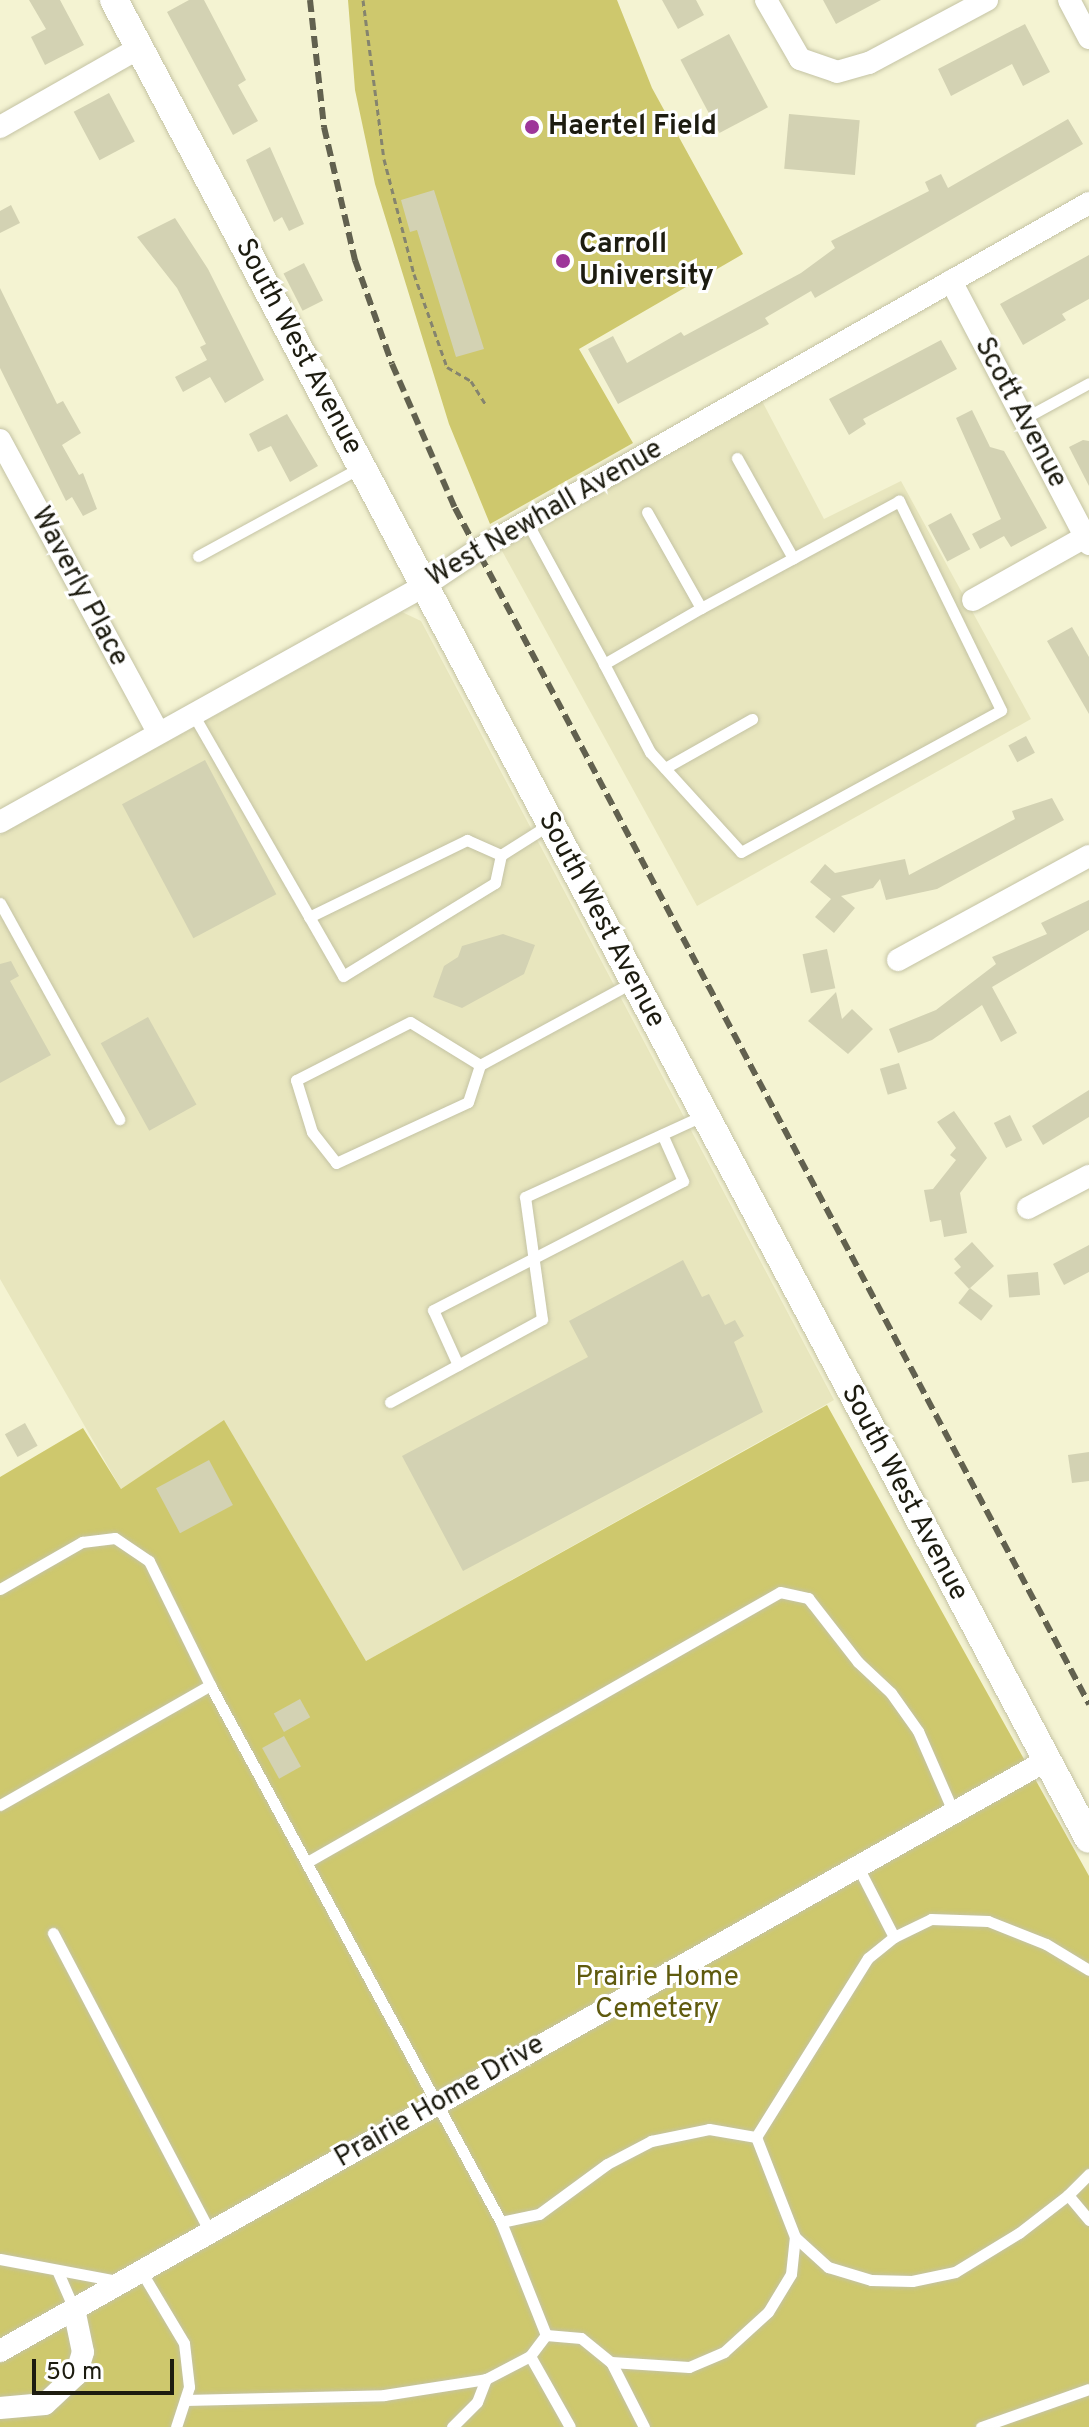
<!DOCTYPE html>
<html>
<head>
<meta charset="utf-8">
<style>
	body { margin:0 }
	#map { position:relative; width:1089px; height:2427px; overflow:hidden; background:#f4f3d2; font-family:Overpass,sans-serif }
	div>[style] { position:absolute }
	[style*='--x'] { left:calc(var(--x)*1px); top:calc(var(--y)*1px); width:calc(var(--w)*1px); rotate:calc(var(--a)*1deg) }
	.built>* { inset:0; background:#e8e6be }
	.green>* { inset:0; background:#cec86d }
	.building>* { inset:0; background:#d3d2b3; transform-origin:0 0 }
	.path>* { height:3px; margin-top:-1.5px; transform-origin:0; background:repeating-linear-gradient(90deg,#85846e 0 6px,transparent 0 10px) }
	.roads { filter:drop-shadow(0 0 2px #c4c3a4) drop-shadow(0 0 2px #c4c3a4) }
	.service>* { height:11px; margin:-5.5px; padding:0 5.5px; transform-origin:5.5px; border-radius:5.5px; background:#fff }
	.minor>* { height:22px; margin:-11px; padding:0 11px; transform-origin:11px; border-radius:11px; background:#fff }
	.tertiary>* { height:28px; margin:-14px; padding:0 14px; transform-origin:14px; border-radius:14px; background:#fff }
	.rail>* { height:6px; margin-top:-3px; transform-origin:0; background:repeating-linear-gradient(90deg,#62614f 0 12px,transparent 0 18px) }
	.dots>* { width:22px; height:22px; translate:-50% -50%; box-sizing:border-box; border:4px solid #fff; border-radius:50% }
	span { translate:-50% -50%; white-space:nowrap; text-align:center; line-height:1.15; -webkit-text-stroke:6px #fff; paint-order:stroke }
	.poi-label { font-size:28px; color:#1d1c10; font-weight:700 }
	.left { translate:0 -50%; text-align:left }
	.street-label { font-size:28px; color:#1d1c10 }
	.park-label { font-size:28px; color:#5f5a0e }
	.scale { position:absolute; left:32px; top:2359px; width:142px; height:36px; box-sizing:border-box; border:4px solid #1d1c10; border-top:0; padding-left:10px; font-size:24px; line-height:28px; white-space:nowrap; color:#1d1c10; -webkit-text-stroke:6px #fff; paint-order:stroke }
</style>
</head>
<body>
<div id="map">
	<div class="built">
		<div style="clip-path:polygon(762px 401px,824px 519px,901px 481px,1031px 719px,697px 906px,501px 549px)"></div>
		<div style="clip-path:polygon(402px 612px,421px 621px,834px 1400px,366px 1661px,224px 1421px,121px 1489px,0 1279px,0 835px)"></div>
	</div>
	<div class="green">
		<div style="clip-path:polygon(348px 0,617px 0,652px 88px,743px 254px,579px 349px,633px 443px,490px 524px,449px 424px,375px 184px,355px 90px)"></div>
		<div style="clip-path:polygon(827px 1405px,1089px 1876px,1089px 2427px,0 2427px,0 1477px,83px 1428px,121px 1489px,224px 1420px,366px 1661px)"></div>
	</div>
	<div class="building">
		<div style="clip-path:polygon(29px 0,60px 0,84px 45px,45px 65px,31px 37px,46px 29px)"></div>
		<div style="clip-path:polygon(189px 0,204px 0,246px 80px,238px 85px,258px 121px,233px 135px,167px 12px)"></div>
		<div style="clip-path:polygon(662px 0,696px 0,704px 15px,678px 29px)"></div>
		<div style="clip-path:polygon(823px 0,881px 0,836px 24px)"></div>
		<div style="clip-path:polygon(1025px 24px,1050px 72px,1023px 86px,1012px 64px,951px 96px,938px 69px)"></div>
		<div style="left:729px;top:34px;width:83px;height:55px;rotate:62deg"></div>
		<div style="left:109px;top:93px;width:55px;height:40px;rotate:62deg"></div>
		<div style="left:789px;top:114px;width:71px;height:55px;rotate:5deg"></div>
		<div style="clip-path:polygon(1068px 119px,1083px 144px,815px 298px,811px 291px,765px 318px,769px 324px,618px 404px,588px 349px,613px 336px,627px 363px,681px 332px,684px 336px,801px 273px,835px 248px,831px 241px,929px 191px,925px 182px,941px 174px,948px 188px)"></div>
		<div style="clip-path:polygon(270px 147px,304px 224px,289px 231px,282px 217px,274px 222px,246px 160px)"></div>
		<div style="clip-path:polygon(434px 190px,484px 349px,456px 357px,417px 230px,410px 232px,401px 200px)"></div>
		<div style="clip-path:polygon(11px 205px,20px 223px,0 233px,0 211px)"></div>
		<div style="clip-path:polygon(175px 218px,208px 269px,264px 380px,225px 403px,210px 377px,183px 392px,175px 377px,207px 360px,200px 347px,206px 344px,177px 288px,137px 237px)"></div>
		<div style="clip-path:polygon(1089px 255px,1089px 299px,1062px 314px,1066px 320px,1023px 345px,1000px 304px)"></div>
		<div style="left:304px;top:263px;width:42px;height:23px;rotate:63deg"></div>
		<div style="clip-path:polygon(0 288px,57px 404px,63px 401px,81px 433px,62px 445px,79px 475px,83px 473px,97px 509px,83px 516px,72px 497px,66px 501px,0 368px)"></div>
		<div style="clip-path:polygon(941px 340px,957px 369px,863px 419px,866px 424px,849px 435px,829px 399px)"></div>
		<div style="clip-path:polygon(972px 410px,990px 447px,1004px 451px,1047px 528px,1011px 547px,1004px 536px,980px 549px,972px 534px,1001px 519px,956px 418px)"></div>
		<div style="clip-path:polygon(287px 414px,318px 466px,290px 482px,271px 446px,258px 452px,249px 434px)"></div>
		<div style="clip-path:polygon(1083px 440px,1089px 441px,1089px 486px,1069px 447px)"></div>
		<div style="left:951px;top:513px;width:41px;height:26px;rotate:62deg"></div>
		<div style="clip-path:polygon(1072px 627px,1089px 657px,1089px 714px,1047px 641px)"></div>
		<div style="left:1026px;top:736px;width:19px;height:20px;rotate:62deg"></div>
		<div style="left:205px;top:760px;width:152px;height:94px;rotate:62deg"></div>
		<div style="clip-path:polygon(1052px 798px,1064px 820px,937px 889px,886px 900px,880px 879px,873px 888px,841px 896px,855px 908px,834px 933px,815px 917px,831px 899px,810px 882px,825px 864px,835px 873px,905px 859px,909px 875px,1015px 819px,1012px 811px)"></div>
		<div style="clip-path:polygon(1089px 900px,1089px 930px,992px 987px,1017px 1033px,1001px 1042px,982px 1005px,932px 1040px,898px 1053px,889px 1029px,936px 1010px,996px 964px,992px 957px,1047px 934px,1041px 923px)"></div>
		<div style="clip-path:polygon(503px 934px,535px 945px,524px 974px,462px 1008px,433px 997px,444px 966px,458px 957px,462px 946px)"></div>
		<div style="left:827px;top:949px;width:40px;height:25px;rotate:78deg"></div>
		<div style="clip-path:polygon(11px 961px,19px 976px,10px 981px,51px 1055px,0 1083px,0 964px)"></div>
		<div style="clip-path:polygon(836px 992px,842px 1019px,852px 1009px,873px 1029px,848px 1054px,808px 1021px)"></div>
		<div style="left:148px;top:1017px;width:100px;height:54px;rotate:61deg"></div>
		<div style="left:899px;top:1063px;width:27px;height:20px;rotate:73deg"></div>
		<div style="clip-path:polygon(1089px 1090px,1089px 1117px,1043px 1145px,1032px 1126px)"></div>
		<div style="clip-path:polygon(954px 1111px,987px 1158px,960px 1193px,967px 1233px,944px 1237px,941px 1220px,930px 1222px,924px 1190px,933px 1189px,956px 1160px,950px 1155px,956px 1148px,937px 1122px)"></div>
		<div style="left:1010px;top:1115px;width:28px;height:18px;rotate:64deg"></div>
		<div style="clip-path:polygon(972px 1242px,994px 1266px,969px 1289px,954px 1273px,961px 1267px,954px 1259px)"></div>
		<div style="clip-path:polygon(1089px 1245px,1089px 1272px,1064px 1285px,1053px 1264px)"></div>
		<div style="clip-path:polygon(683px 1260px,702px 1297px,709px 1294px,725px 1325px,735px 1320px,744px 1336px,734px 1342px,763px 1412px,463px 1571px,402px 1456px,588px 1357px,569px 1321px)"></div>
		<div style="left:1038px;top:1272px;width:23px;height:31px;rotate:85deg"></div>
		<div style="left:970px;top:1288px;width:29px;height:19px;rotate:38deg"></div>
		<div style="left:25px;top:1423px;width:26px;height:23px;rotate:61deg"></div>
		<div style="clip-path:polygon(1089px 1452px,1089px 1481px,1072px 1483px,1068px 1455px)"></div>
		<div style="left:209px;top:1460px;width:51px;height:60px;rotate:62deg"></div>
		<div style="left:300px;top:1699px;width:21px;height:30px;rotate:61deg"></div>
		<div style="left:284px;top:1736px;width:35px;height:25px;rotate:61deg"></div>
	</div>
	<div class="path">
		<div style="--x:363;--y:0;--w:160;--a:82.5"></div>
		<div style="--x:384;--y:159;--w:119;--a:75.4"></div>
		<div style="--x:414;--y:274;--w:99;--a:70.5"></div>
		<div style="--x:447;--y:367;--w:28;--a:30"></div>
		<div style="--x:471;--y:381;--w:28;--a:58"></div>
	</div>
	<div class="roads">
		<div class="service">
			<div style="--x:1023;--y:419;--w:75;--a:-28.6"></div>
			<div style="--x:737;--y:458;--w:115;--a:60.8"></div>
			<div style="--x:527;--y:522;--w:162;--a:61.5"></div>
			<div style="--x:604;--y:664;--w:112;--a:-30"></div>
			<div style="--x:701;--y:608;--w:110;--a:-119.4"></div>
			<div style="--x:198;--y:556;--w:186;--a:-28.6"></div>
			<div style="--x:604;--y:664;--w:99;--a:62.4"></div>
			<div style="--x:650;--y:752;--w:135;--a:47.7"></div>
			<div style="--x:741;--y:852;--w:296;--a:-28.6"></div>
			<div style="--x:1001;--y:710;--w:233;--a:-116"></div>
			<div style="--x:899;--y:501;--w:225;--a:151.6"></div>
			<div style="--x:193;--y:714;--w:302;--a:60.2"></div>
			<div style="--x:343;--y:976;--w:178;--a:-31.5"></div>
			<div style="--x:495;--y:883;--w:29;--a:-78"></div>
			<div style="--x:501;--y:855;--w:58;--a:-32.3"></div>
			<div style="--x:665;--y:768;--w:100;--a:-29.4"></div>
			<div style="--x:0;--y:903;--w:247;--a:61.1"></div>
			<div style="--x:309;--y:917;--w:176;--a:-26"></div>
			<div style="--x:467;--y:840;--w:37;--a:24"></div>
			<div style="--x:480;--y:1065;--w:82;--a:-148.4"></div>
			<div style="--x:410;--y:1022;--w:128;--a:153"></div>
			<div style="--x:296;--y:1080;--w:54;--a:72.9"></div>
			<div style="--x:312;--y:1132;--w:39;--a:52"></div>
			<div style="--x:336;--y:1163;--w:145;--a:-24.8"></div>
			<div style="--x:468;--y:1102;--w:39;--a:-72"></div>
			<div style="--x:480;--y:1065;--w:174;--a:-28.5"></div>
			<div style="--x:458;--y:1365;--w:60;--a:-114.4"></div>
			<div style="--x:433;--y:1310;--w:281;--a:-27.3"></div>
			<div style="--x:683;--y:1181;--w:51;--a:-114.1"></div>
			<div style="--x:390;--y:1402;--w:173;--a:-28.6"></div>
			<div style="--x:542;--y:1319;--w:123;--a:-97.9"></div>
			<div style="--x:525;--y:1197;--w:197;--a:-24.6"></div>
			<div style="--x:0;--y:1589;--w:95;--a:-29.8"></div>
			<div style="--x:82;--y:1542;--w:33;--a:-7"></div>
			<div style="--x:115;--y:1538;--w:41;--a:34.1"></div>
			<div style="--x:149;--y:1561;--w:138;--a:63.8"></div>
			<div style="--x:210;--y:1685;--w:611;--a:61.55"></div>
			<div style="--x:501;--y:2222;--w:122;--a:68.3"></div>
			<div style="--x:546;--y:2335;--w:35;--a:5"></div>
			<div style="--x:581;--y:2338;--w:38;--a:39"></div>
			<div style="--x:611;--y:2362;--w:73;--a:63.1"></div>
			<div style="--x:0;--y:1805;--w:242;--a:-29.7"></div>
			<div style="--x:309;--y:1861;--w:542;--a:-29.73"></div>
			<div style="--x:780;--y:1592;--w:29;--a:12"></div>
			<div style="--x:808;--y:1598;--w:81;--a:52"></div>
			<div style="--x:858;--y:1662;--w:45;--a:43.2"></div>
			<div style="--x:891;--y:1693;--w:47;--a:54.6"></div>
			<div style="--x:918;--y:1731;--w:87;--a:66.4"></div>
			<div style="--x:53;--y:1933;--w:338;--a:62.3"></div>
			<div style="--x:894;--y:1937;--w:41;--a:-25.9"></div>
			<div style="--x:931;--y:1919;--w:57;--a:2"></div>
			<div style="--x:988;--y:1921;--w:62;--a:21.6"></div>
			<div style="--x:1046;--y:1944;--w:50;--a:31.2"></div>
			<div style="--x:1068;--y:2195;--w:30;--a:-45"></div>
			<div style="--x:501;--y:2222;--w:39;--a:-12"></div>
			<div style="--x:539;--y:2214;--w:84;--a:-36.3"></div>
			<div style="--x:607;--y:2164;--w:50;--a:-27.6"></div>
			<div style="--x:651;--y:2141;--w:59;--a:-11.7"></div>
			<div style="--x:709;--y:2129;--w:48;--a:9.7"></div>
			<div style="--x:795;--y:2237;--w:45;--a:42.3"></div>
			<div style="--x:828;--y:2267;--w:45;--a:16.8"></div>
			<div style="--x:871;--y:2280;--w:41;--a:1.4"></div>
			<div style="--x:912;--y:2281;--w:44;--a:-11.8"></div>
			<div style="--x:955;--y:2272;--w:75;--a:-31.4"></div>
			<div style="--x:1019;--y:2233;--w:62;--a:-37.8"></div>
			<div style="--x:1068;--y:2195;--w:33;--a:50"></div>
			<div style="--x:0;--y:2259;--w:119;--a:10.6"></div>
			<div style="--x:57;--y:2270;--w:43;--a:66.4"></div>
			<div style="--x:141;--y:2271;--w:84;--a:59.2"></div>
			<div style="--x:184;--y:2343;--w:44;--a:83.5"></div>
			<div style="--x:189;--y:2387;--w:42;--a:108"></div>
			<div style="--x:530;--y:2356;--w:81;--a:60.6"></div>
			<div style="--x:611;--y:2362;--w:78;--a:3.7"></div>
			<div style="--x:689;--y:2367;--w:38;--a:-23"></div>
			<div style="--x:724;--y:2352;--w:59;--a:-42.3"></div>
			<div style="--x:768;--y:2312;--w:44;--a:-58.8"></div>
			<div style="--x:791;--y:2274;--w:37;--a:-84"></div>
			<div style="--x:795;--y:2237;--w:107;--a:-111.3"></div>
			<div style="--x:756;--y:2137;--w:211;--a:-58"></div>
			<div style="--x:868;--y:1958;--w:33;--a:-39"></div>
			<div style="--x:894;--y:1937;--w:81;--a:-117.2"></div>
			<div style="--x:185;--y:2400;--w:199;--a:-1.4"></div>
			<div style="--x:384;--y:2395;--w:103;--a:-8.9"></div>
			<div style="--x:486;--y:2379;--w:50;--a:-27.6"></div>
			<div style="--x:530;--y:2356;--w:26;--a:-53"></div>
			<div style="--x:452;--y:2427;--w:35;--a:-45"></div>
			<div style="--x:477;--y:2402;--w:25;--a:-69"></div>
			<div style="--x:981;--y:2427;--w:114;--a:-19.4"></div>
		</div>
		<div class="minor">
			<div style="--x:766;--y:0;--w:68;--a:60"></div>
			<div style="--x:800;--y:59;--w:39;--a:19"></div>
			<div style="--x:837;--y:72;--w:33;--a:-16"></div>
			<div style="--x:869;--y:63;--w:134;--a:-28.1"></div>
			<div style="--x:1069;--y:0;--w:43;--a:62.2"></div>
			<div style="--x:0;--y:127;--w:160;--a:-29.6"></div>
			<div style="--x:951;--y:281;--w:297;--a:62.3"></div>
			<div style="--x:0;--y:440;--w:332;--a:61.6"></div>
			<div style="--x:973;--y:600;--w:133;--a:-29.3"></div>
			<div style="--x:0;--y:822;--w:485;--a:-29.1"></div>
			<div style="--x:424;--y:586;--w:66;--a:-33.9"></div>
			<div style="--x:479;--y:549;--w:701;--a:-29.56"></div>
			<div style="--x:898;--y:960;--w:217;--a:-28.6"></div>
			<div style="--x:1028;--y:1208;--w:69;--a:-27.7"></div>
			<div style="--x:0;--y:2351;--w:1202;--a:-29.44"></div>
			<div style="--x:0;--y:2408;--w:45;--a:-5.1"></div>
			<div style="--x:45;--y:2404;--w:42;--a:-43.1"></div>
			<div style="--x:76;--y:2375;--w:24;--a:-73"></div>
			<div style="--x:83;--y:2352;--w:44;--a:-101.8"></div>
		</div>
		<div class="tertiary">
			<div style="--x:114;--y:0;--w:2081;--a:62.07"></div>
		</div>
	</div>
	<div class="rail">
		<div style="--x:310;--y:0;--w:128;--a:83.7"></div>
		<div style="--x:324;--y:127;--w:137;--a:76.9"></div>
		<div style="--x:355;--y:260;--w:110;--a:70.4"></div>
		<div style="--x:392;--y:364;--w:157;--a:66.4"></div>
		<div style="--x:455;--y:508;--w:1354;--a:62.07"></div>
	</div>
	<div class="dots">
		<div style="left:532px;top:127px;background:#9d3699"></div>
		<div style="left:563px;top:261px;background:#9d3699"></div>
	</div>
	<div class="poi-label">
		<span class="left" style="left:548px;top:127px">Haertel Field</span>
		<span class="left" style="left:579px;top:261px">Carroll<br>University</span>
	</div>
	<div class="street-label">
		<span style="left:298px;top:347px;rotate:62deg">South West Avenue</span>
		<span style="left:1020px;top:413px;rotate:62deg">Scott Avenue</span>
		<span style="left:545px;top:514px;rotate:-30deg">West Newhall Avenue</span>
		<span style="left:79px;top:587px;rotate:62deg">Waverly Place</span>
		<span style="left:601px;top:920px;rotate:62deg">South West Avenue</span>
		<span style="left:904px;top:1493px;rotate:62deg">South West Avenue</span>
		<span style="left:440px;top:2102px;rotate:-30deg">Prairie Home Drive</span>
	</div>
	<div class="park-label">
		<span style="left:657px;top:1994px">Prairie Home<br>Cemetery</span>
	</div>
	<div class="scale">50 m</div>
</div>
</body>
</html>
